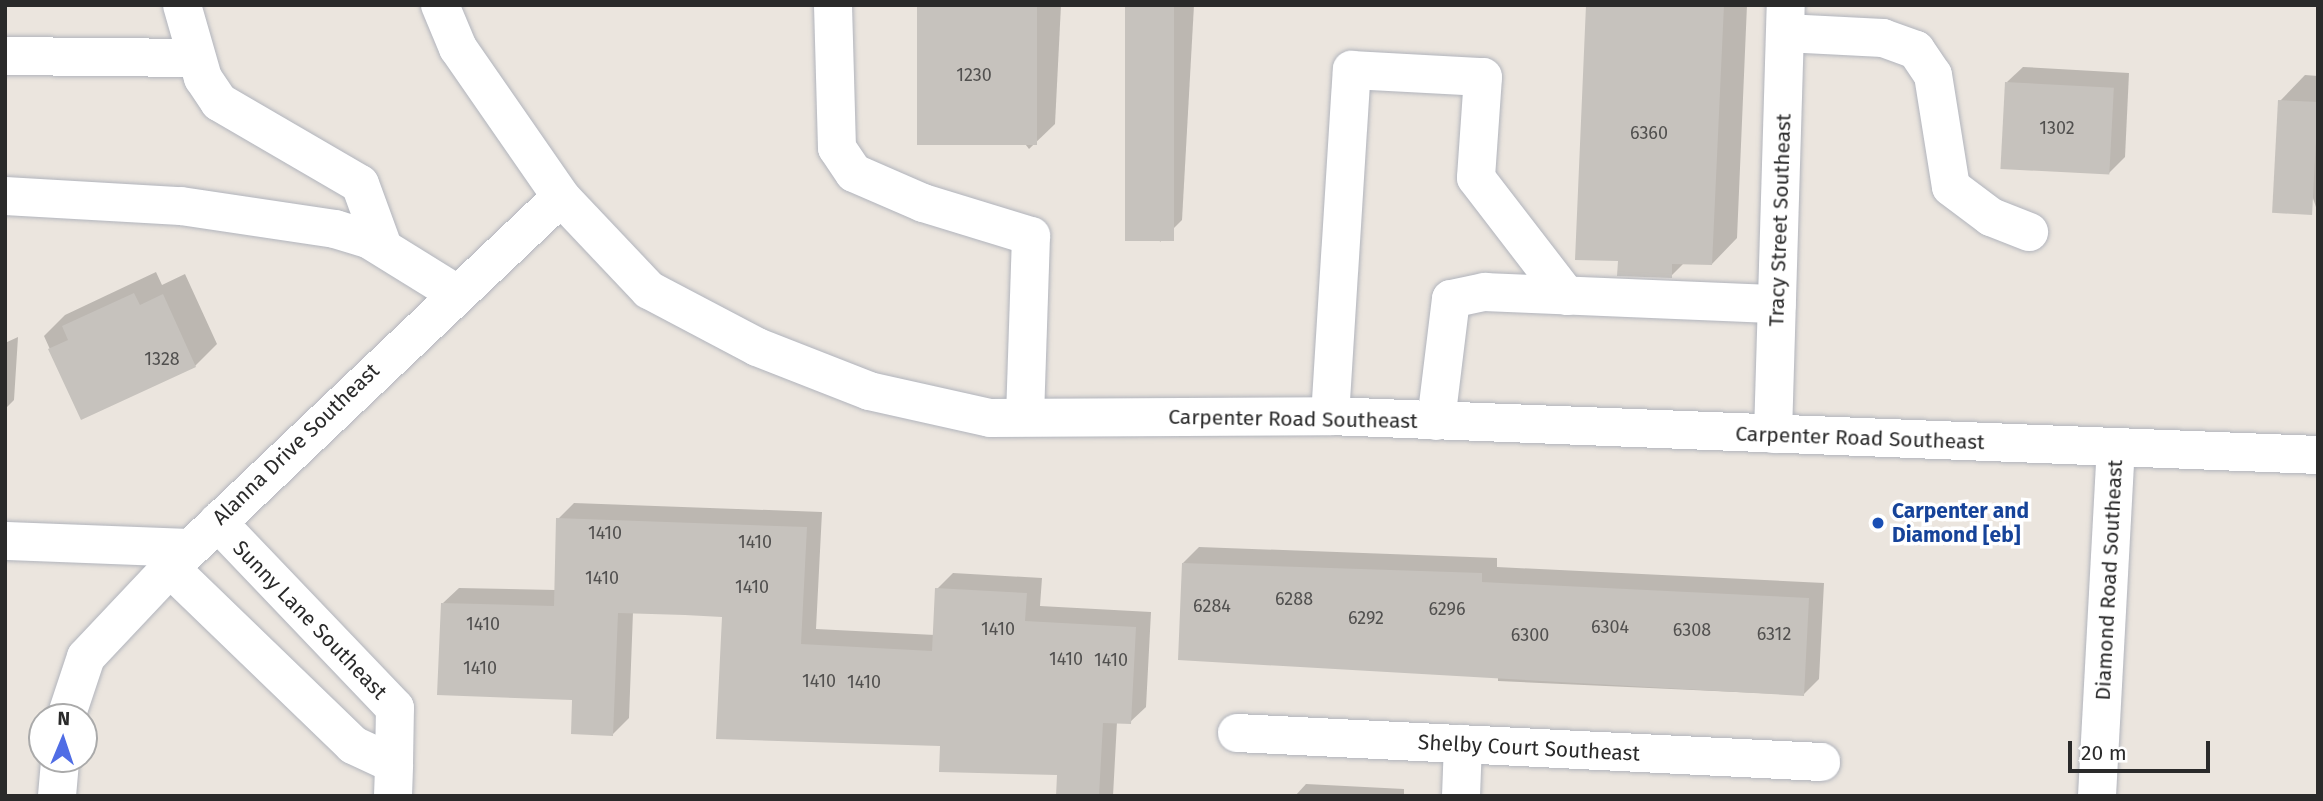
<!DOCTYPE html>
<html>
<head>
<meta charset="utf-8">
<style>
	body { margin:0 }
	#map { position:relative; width:2323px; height:801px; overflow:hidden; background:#ebe5de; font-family:"Fira Sans",sans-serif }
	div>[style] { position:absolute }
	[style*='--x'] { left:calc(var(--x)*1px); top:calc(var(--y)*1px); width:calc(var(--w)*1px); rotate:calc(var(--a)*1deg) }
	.shadow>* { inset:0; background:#0003 }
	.building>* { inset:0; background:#c6c2bd; transform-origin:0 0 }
	.roads { filter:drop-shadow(0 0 2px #b1b4bc) drop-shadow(0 0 2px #b1b4bc) }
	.minor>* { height:38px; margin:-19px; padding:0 19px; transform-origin:19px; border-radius:19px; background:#fff }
	.dots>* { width:19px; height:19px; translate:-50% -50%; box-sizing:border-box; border:4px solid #fff; border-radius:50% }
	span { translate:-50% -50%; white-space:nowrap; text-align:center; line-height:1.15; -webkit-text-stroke:7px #fff; paint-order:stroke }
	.number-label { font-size:18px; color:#51504f }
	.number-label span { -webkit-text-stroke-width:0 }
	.street-label { font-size:21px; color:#2a2a2a }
	.transit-label { font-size:21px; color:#164399; font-weight:700 }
	.left { translate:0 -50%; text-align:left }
	.frame { position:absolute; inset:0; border:7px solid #2a2a2a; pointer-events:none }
	.north { position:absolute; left:28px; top:703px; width:70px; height:70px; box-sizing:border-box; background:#fff; border:2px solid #aaa; border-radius:50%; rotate:2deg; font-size:19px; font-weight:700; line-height:28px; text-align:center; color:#2a2a2a }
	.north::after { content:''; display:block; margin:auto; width:24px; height:32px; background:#506de5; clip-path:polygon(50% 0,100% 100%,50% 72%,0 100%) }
	.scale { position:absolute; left:2068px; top:741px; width:142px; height:32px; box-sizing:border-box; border:4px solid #2a2a2a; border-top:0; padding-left:9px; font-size:21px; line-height:24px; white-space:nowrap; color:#2a2a2a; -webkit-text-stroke:5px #fff; paint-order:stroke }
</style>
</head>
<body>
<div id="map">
	<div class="shadow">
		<div style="clip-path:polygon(919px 5px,1061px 5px,1055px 124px,1029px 149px)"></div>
		<div style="clip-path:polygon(1127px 5px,1194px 5px,1182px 220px,1160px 242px)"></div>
		<div style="clip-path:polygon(1588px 5px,1747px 5px,1737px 238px,1712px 264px,1684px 263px,1671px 276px)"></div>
		<div style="clip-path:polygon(2023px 67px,2129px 73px,2125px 157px,2109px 173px,2007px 82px)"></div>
		<div style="clip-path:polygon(2305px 75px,2318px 76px,2318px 213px,2280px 101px)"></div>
		<div style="clip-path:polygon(156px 272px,162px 285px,185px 274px,217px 344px,195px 366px,81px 418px,44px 336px,65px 315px)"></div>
		<div style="clip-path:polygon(5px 278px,5px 343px,18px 337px,14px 400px,5px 409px)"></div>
		<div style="clip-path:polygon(574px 503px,822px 512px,816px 629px,935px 635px,937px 589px,953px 573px,1042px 578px,1040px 606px,1151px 612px,1146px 707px,1130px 722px,1117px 722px,1113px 796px,1058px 796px,1059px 773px,942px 745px,724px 615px,633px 612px,629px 718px,613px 734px,574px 698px,443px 603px,459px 588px,556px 590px,558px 519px)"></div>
		<div style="clip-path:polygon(1199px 547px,1497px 558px,1497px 567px,1824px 583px,1819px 679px,1803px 695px,1498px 681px,1498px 673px,1183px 563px)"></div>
		<div style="clip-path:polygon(1306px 784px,1404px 789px,1404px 796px,1295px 796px)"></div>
	</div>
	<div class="building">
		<div style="left:917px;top:5px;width:120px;height:140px"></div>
		<div style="left:1125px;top:5px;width:49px;height:236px"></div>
		<div style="clip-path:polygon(1586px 5px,1724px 5px,1712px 265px,1672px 264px,1672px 278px,1617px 276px,1618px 261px,1575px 260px)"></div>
		<div style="left:2005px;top:82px;width:109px;height:87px;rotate:3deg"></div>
		<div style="left:2278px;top:100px;width:40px;height:113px;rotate:3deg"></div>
		<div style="clip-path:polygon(134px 293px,140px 305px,163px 294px,196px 367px,81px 420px,48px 349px,68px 340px,62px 326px)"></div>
		<div style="clip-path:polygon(556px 518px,807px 527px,801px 644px,932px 651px,935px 588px,1027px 593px,1025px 621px,1136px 627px,1131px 724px,1103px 723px,1099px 796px,1056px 796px,1057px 775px,939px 772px,940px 746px,716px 739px,722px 617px,685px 615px,618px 613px,613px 736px,571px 734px,572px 700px,437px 695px,441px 603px,554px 606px)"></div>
		<div style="clip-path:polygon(1182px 563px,1482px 573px,1482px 582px,1809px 598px,1804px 696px,1178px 660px)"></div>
	</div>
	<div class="roads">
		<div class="minor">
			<div style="--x:182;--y:5;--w:76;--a:74"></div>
			<div style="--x:203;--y:78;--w:29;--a:56"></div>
			<div style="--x:219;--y:102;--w:163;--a:30.2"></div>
			<div style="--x:360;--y:184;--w:67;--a:69.9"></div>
			<div style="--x:440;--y:5;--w:47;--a:67.3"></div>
			<div style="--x:458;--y:48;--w:181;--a:55.3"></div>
			<div style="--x:561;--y:197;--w:128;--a:46.6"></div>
			<div style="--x:649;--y:290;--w:122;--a:27.8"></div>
			<div style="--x:757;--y:347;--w:120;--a:21.4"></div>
			<div style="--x:869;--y:391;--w:124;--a:12.6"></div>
			<div style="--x:990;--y:418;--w:340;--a:-0.3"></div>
			<div style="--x:1330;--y:416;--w:989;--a:2.26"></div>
			<div style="--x:833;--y:5;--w:143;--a:88.4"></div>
			<div style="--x:837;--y:148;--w:30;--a:56"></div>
			<div style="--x:854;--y:173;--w:75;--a:23.5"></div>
			<div style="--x:923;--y:203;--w:113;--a:17"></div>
			<div style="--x:1031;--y:236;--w:181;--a:91.9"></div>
			<div style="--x:1785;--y:33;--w:98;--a:2.9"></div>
			<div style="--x:1883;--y:38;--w:35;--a:20"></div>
			<div style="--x:1916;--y:50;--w:30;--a:56"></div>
			<div style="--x:1933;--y:75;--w:113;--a:80.9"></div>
			<div style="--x:1951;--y:187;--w:50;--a:36.9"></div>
			<div style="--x:1991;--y:217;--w:41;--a:21.5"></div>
			<div style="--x:5;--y:56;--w:190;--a:0.6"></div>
			<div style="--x:5;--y:196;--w:176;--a:3.3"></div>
			<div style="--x:181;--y:206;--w:156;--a:8.5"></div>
			<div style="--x:335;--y:229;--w:37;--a:17"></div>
			<div style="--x:370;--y:240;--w:99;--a:31.8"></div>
			<div style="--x:1330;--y:416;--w:347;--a:-86.4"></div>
			<div style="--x:1352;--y:70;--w:131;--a:3.1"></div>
			<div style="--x:1483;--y:77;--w:101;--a:94"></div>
			<div style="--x:1476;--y:178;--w:149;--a:52.4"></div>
			<div style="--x:1436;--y:421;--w:123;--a:-83"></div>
			<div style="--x:1451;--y:299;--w:35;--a:-12"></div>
			<div style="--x:1485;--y:292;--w:292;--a:2.4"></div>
			<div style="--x:1773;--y:434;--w:429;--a:-88.3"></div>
			<div style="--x:5;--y:541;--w:185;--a:2.2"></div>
			<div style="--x:170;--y:568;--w:255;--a:44"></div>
			<div style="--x:353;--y:745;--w:45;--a:24.9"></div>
			<div style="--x:394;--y:764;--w:56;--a:-89"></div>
			<div style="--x:395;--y:708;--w:257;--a:-133.7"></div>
			<div style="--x:66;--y:717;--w:63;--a:-71.6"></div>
			<div style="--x:86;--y:657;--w:122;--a:-46.7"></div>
			<div style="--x:170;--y:568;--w:539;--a:-43.5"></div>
			<div style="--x:1237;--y:733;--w:585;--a:2.84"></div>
			<div style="--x:57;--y:796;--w:37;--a:-85"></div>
			<div style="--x:393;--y:796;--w:32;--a:-88"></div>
			<div style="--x:1461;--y:796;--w:52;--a:-87.8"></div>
			<div style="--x:2097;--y:796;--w:349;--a:-86.9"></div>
		</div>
	</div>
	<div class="dots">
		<div style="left:1878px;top:523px;background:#1a4fb4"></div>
	</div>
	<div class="number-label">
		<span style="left:974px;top:75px">1230</span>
		<span style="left:2057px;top:128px">1302</span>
		<span style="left:1649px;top:133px">6360</span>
		<span style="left:162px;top:359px">1328</span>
		<span style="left:605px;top:533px">1410</span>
		<span style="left:755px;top:542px">1410</span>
		<span style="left:602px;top:578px">1410</span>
		<span style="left:752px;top:587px">1410</span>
		<span style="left:1294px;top:599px">6288</span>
		<span style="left:1212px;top:606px">6284</span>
		<span style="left:1447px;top:609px">6296</span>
		<span style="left:1366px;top:618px">6292</span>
		<span style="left:483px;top:624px">1410</span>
		<span style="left:1610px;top:627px">6304</span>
		<span style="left:998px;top:629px">1410</span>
		<span style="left:1692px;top:630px">6308</span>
		<span style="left:1774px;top:634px">6312</span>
		<span style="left:1530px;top:635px">6300</span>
		<span style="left:1066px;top:659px">1410</span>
		<span style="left:1111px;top:660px">1410</span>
		<span style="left:480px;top:668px">1410</span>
		<span style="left:819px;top:681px">1410</span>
		<span style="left:864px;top:682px">1410</span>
	</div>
	<div class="street-label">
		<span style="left:1780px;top:220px;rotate:-88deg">Tracy Street Southeast</span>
		<span style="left:1293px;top:419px;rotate:1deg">Carpenter Road Southeast</span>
		<span style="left:1860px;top:438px;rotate:2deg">Carpenter Road Southeast</span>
		<span style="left:296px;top:444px;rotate:-44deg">Alanna Drive Southeast</span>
		<span style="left:2109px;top:580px;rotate:-87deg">Diamond Road Southeast</span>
		<span style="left:310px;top:620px;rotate:46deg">Sunny Lane Southeast</span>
		<span style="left:1529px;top:748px;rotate:3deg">Shelby Court Southeast</span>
	</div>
	<div class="transit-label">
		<span class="left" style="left:1892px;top:523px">Carpenter and<br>Diamond [eb]</span>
	</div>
	<div class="frame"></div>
	<div class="north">N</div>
	<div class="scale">20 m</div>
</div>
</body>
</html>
